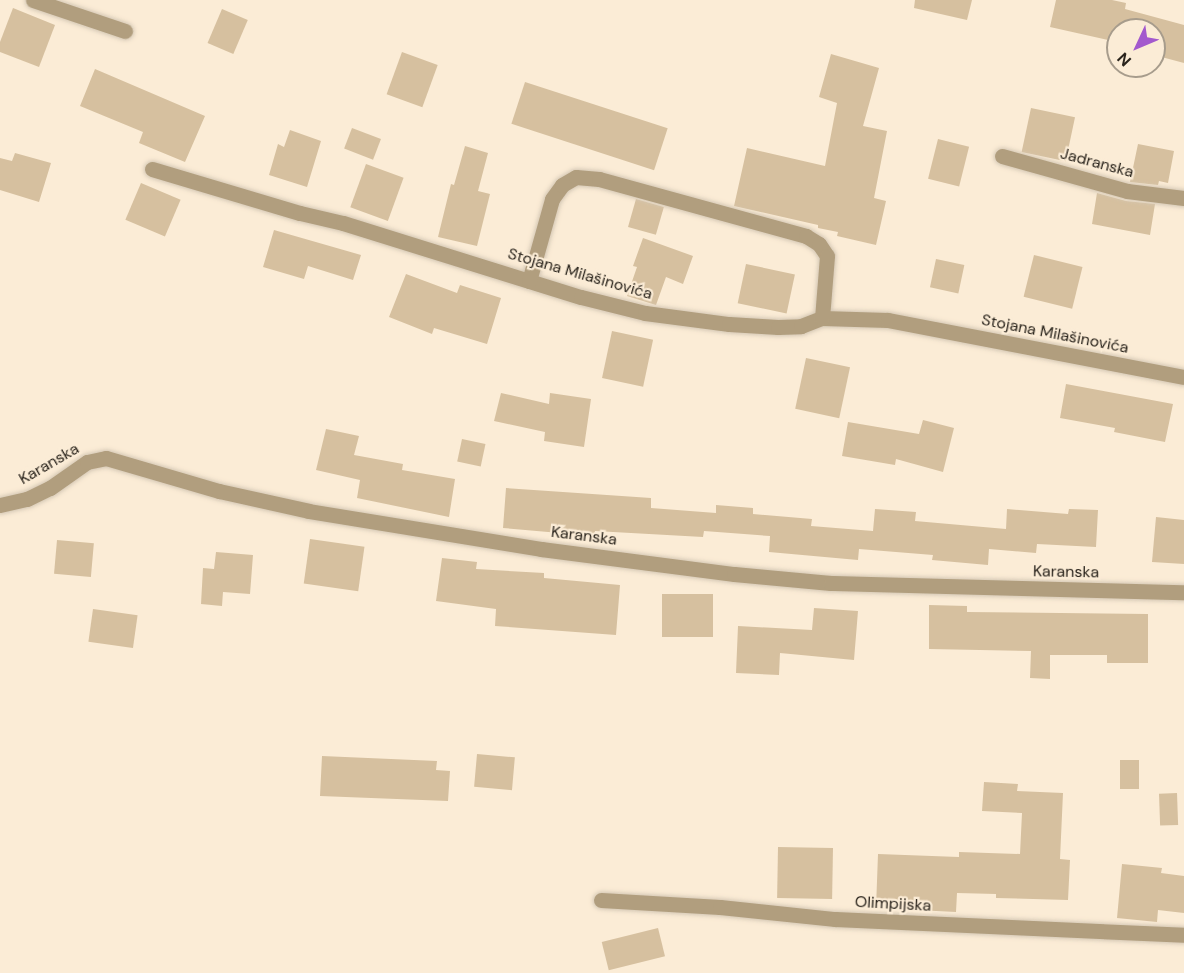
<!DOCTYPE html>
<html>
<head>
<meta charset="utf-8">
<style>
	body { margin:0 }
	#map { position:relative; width:1184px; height:973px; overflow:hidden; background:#fbecd6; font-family:"DM Sans",sans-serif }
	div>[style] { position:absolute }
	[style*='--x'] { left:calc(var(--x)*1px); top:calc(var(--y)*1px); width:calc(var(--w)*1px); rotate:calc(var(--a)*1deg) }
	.building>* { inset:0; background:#d6c09f; transform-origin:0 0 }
	.roads { filter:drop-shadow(0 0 2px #d5c8b5) drop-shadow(0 0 2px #d5c8b5) }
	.minor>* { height:15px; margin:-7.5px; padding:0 7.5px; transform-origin:7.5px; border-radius:7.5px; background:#b19e7e }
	span { translate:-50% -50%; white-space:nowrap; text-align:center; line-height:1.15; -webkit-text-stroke:4.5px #fbecd6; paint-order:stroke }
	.street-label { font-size:16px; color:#2a241c }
	.north { position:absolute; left:1106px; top:18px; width:60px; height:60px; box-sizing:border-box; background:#fbecd6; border:2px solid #a79c8c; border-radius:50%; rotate:226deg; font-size:16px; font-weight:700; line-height:24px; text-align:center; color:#2a241c }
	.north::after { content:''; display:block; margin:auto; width:21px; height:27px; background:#a359cd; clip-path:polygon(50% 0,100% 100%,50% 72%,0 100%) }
</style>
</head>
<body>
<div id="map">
	<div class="building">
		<div style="clip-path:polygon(915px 0,972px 0,967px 20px,914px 8px)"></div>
		<div style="clip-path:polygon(1056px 0,1112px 0,1126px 3px,1125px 9px,1184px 25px,1184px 63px,1154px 55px,1154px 30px,1118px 30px,1117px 42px,1050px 27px)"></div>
		<div style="clip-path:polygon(13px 8px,55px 25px,39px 67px,0 52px,0 42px)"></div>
		<div style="left:222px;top:9px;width:28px;height:37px;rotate:23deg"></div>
		<div style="left:402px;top:52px;width:38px;height:45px;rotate:20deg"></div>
		<div style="clip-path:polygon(831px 54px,879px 68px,863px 126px,887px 131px,874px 198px,886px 201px,876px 245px,837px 236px,838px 232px,818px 228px,818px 225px,734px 206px,747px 148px,825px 166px,837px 103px,819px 97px)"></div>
		<div style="clip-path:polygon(95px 69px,205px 116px,185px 162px,139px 143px,143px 132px,80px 106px)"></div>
		<div style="left:525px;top:82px;width:150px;height:44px;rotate:18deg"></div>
		<div style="left:1031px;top:108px;width:45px;height:45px;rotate:12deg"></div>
		<div style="left:352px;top:128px;width:31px;height:22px;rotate:21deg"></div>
		<div style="clip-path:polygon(290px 130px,321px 141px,307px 187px,269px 175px,278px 144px,284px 147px)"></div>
		<div style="left:938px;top:139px;width:32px;height:41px;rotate:14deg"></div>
		<div style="clip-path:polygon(1138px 144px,1174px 151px,1168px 183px,1159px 181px,1158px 185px,1130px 182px)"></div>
		<div style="clip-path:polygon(465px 146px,488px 153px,478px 191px,490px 194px,477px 246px,438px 237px,451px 184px,454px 185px)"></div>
		<div style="clip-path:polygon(15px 153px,51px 163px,39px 202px,0 190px,0 158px,12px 161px)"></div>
		<div style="left:366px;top:164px;width:40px;height:46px;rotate:20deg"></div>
		<div style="left:141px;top:183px;width:43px;height:40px;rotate:23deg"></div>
		<div style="clip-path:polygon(1097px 193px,1126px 201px,1155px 204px,1150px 235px,1092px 224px)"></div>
		<div style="left:636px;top:199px;width:29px;height:29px;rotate:16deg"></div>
		<div style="clip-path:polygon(274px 230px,361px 255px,353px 280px,308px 266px,304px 279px,263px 267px)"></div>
		<div style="clip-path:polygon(643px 238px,693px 256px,683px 284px,666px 277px,656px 305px,627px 296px,637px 267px,633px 266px)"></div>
		<div style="left:1034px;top:255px;width:50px;height:43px;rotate:14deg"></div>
		<div style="left:936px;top:259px;width:29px;height:29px;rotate:12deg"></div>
		<div style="left:746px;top:264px;width:50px;height:40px;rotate:12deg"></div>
		<div style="clip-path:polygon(406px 274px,457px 293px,460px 285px,501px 298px,487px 344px,434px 328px,432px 334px,389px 317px)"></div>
		<div style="left:612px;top:331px;width:42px;height:48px;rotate:12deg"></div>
		<div style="left:806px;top:358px;width:45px;height:52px;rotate:12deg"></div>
		<div style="clip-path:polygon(1066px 384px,1173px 404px,1165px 442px,1114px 432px,1115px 428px,1060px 418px)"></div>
		<div style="clip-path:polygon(501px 393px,549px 404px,550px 393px,591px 399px,584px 447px,544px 441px,545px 432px,494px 421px)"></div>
		<div style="clip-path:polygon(923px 420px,954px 428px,943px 472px,896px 459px,895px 465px,842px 456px,848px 422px,919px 434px)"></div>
		<div style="clip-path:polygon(326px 429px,359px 436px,354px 455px,403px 464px,402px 470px,455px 479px,449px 517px,357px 498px,360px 480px,316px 470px)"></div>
		<div style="left:462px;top:439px;width:24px;height:23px;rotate:12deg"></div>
		<div style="clip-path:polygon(506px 488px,651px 498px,651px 508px,716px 513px,716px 505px,753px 508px,753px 514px,812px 519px,811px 526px,873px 531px,875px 509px,916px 512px,915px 521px,1006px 529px,1007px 509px,1068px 514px,1069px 509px,1098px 510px,1096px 547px,1037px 544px,1036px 553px,989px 549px,988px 565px,932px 560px,933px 555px,859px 549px,858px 560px,769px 552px,770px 536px,704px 531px,703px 537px,595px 531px,594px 536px,503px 528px)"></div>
		<div style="clip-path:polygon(1156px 517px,1184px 520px,1184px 564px,1152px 562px)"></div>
		<div style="left:310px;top:539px;width:55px;height:45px;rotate:8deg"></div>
		<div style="left:57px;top:540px;width:37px;height:34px;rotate:5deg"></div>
		<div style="clip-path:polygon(216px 552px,253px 555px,250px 594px,223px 592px,222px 606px,201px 604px,203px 568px,214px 569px)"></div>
		<div style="clip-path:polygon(442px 558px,477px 562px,476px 569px,544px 573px,544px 578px,620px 585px,616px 635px,495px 626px,496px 609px,436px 601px)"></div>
		<div style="left:662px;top:594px;width:51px;height:43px"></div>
		<div style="clip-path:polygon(929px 605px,967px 606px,967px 612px,1148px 614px,1148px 663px,1107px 663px,1107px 655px,1050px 655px,1050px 679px,1030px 678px,1031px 651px,929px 649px)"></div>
		<div style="clip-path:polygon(814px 608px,858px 611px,854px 660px,780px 653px,779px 675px,736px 673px,738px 626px,812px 630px)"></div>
		<div style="left:93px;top:609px;width:45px;height:33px;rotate:8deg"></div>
		<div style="left:477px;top:754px;width:38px;height:33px;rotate:5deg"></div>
		<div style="clip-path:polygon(322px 756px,437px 761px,436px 770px,450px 771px,448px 801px,320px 796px)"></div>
		<div style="left:1120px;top:760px;width:19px;height:29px"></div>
		<div style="clip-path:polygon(984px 782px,1018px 784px,1017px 791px,1063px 793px,1060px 859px,1070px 860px,1068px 900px,996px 898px,996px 894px,957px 893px,956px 912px,876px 908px,878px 854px,959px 857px,959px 852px,1020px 854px,1022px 813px,982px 811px)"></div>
		<div style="left:1177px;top:793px;width:32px;height:18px;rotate:88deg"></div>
		<div style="left:778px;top:847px;width:55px;height:51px;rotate:1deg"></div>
		<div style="clip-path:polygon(1122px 864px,1162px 868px,1161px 873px,1184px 876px,1184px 913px,1158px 910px,1157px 922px,1117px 918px)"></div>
		<div style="left:658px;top:928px;width:29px;height:58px;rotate:76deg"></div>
	</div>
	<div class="roads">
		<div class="minor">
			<div style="--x:33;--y:0;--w:97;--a:18.6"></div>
			<div style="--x:1002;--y:156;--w:130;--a:15.6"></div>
			<div style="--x:1127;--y:191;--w:57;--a:7"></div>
			<div style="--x:152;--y:169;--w:154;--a:16.6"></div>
			<div style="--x:300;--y:213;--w:44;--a:13.1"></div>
			<div style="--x:343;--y:223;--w:249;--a:17.3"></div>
			<div style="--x:581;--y:297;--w:66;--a:14"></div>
			<div style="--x:645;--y:313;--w:85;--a:7.5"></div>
			<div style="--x:729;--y:324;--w:49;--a:3.5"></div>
			<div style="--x:778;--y:327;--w:23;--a:-2"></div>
			<div style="--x:801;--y:326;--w:22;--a:-21"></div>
			<div style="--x:822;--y:318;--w:66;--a:1.7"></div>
			<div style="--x:888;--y:320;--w:301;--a:10.9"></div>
			<div style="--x:529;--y:281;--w:85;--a:-74.3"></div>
			<div style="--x:552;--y:199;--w:17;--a:-54"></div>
			<div style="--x:562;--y:185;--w:16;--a:-30"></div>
			<div style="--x:576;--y:177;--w:23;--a:5"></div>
			<div style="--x:599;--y:179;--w:215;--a:15.4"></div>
			<div style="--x:806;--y:236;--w:15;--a:32"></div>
			<div style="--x:819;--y:244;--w:14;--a:56"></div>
			<div style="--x:827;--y:256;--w:62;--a:94.6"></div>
			<div style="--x:0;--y:505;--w:28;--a:-13"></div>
			<div style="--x:27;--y:499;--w:25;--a:-26"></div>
			<div style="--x:50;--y:488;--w:45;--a:-35.1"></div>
			<div style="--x:87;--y:462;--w:19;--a:-12"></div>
			<div style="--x:106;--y:458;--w:118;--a:16.3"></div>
			<div style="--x:219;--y:491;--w:92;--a:12.5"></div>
			<div style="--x:309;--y:511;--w:235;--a:9.3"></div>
			<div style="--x:541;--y:549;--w:195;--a:7.4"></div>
			<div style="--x:734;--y:574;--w:97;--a:5.3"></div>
			<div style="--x:831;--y:583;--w:353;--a:1.5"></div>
			<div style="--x:601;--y:900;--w:119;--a:3.4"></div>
			<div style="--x:720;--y:907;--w:116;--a:6"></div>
			<div style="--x:835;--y:919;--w:349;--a:2.6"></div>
		</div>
	</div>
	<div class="street-label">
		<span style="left:1097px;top:163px;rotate:15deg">Jadranska</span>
		<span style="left:580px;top:274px;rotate:16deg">Stojana Milašinovića</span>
		<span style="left:1055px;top:334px;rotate:11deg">Stojana Milašinovića</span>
		<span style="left:49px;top:464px;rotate:-30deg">Karanska</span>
		<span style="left:584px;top:536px;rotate:7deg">Karanska</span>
		<span style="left:1066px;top:572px;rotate:1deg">Karanska</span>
		<span style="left:893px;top:904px;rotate:3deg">Olimpijska</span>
	</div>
	<div class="north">N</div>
</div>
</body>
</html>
